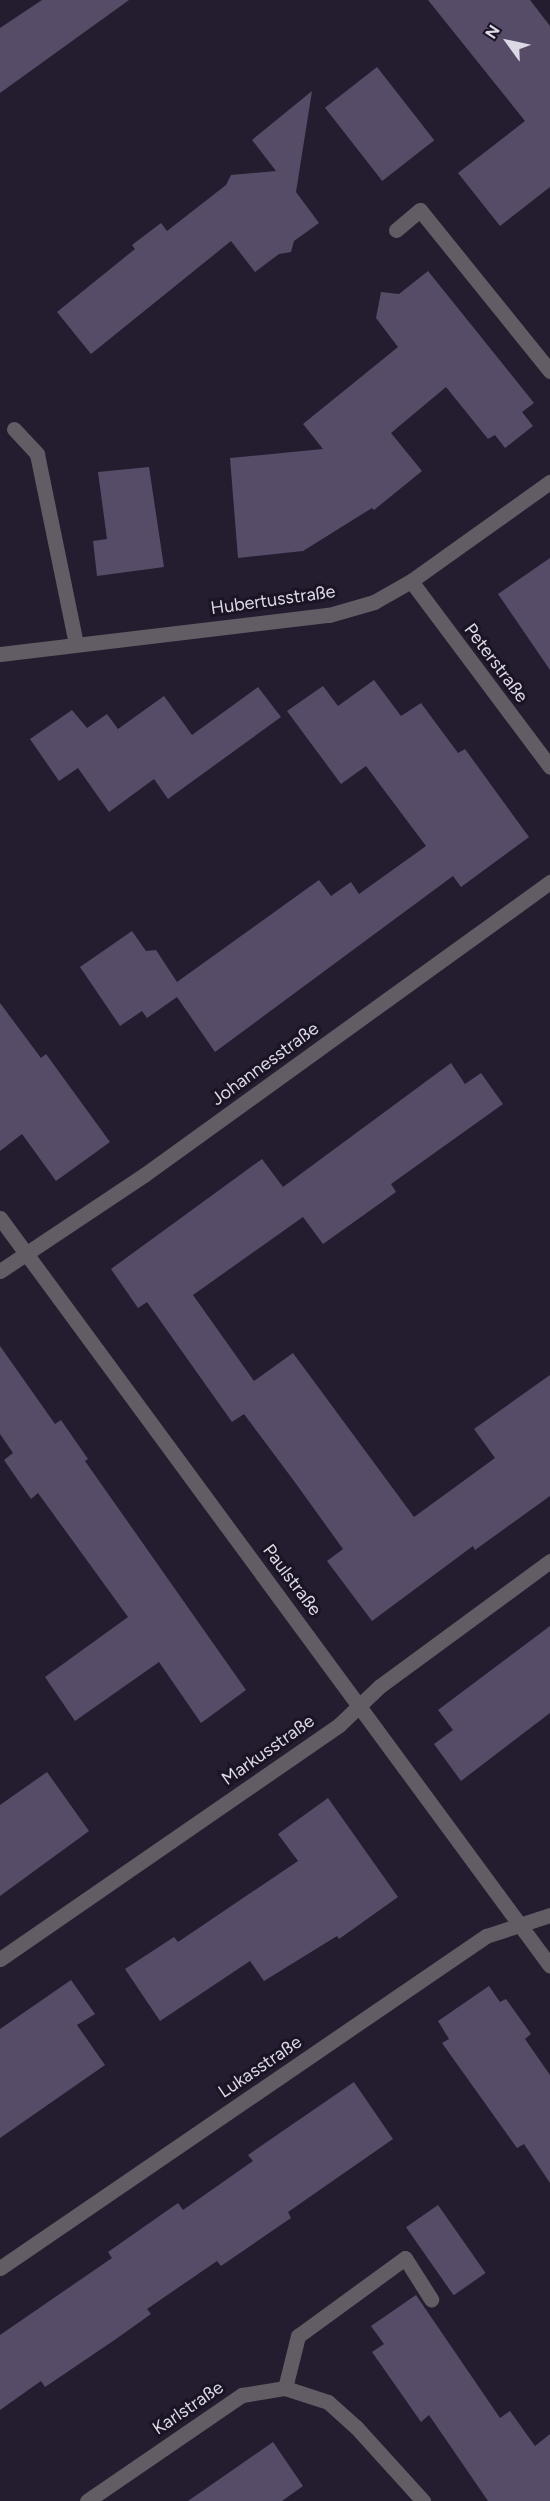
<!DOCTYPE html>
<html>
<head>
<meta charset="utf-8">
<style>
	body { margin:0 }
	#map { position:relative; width:550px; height:2501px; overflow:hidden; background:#241d2f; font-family:Figtree,sans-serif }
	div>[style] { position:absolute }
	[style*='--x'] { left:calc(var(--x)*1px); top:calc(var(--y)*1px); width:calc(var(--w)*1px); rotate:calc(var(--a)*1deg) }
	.building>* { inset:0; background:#564c68; transform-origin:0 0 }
	.lane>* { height:15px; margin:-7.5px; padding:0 7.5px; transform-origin:7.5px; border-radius:7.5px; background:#625d65 }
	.street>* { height:15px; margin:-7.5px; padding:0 7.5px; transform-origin:7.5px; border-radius:7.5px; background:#625d65 }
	span { translate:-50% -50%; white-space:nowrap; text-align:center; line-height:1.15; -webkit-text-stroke:6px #1a1425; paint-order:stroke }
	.street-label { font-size:18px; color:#dcd8e4 }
	.north { position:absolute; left:478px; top:12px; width:60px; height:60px; -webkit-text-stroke:4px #1a1425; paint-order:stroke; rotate:303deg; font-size:16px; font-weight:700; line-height:24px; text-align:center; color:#dcd8e4 }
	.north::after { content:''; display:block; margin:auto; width:21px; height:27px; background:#dcd8e4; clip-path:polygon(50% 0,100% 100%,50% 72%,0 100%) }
</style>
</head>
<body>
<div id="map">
	<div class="building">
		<div style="clip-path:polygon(42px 0,129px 0,0 93px,0 28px)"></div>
		<div style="clip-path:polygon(428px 0,530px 0,550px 26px,550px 187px,500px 226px,458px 173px,525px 121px)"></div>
		<div style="left:377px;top:67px;width:93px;height:66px;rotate:52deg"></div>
		<div style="clip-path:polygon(312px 91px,296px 192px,319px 223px,294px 241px,291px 252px,279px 254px,255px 272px,231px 241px,91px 354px,57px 312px,135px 249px,132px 245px,161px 223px,167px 231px,226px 185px,231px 175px,276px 171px,252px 140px)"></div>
		<div style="clip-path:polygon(428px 271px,534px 403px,522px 412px,533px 426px,505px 448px,495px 435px,488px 439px,446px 387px,391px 433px,422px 471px,374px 510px,372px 508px,303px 551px,238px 558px,230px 458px,323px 449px,303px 424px,398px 347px,376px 318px,381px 292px,399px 294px)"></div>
		<div style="clip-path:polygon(149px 467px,164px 567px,97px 576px,93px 541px,107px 539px,98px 472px)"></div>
		<div style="clip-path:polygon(550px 558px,550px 670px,498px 594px)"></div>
		<div style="clip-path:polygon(374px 680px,401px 716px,421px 703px,458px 753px,465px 749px,529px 837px,461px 887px,453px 876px,215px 1052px,177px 997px,147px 1018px,142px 1011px,120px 1026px,80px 967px,132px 931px,146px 951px,156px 950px,177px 982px,319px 880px,331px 896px,351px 882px,359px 894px,426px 846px,366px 766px,341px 784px,287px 711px,323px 686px,338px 706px)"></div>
		<div style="clip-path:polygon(258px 687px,281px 717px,168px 799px,154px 779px,109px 812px,78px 768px,59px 781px,30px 739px,72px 710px,87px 728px,107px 714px,118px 729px,164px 696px,192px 735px)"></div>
		<div style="clip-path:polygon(0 1003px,41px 1058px,46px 1054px,110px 1142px,56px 1181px,22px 1134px,0 1151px)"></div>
		<div style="clip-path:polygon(451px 1063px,465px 1084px,481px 1073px,503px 1104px,391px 1184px,396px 1192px,323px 1244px,303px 1217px,193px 1295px,254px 1381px,293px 1353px,414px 1517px,495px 1458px,474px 1429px,550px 1375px,550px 1496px,475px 1550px,473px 1546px,372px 1621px,327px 1561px,343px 1549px,294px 1481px,244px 1414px,232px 1422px,147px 1302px,138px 1308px,111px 1269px,262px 1159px,283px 1187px)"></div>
		<div style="clip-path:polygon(0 1346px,55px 1424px,61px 1420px,88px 1459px,85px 1461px,246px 1690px,201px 1723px,159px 1662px,75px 1721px,45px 1677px,128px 1617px,38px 1493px,31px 1499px,4px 1460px,13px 1453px,0 1434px)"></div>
		<div style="clip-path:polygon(550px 1626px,550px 1713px,461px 1781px,434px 1744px,453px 1730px,438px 1710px)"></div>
		<div style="clip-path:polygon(47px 1772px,89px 1831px,0 1896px,0 1805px)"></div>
		<div style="clip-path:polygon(328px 1798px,398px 1897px,339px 1939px,337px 1936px,264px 1981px,250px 1961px,160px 2021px,125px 1969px,174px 1937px,178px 1942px,298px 1861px,278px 1834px)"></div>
		<div style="clip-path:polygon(71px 1980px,95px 2014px,77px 2025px,105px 2065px,0 2138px,0 2029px)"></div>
		<div style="clip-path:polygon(489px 1986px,500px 2002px,506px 1999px,531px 2034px,525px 2039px,550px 2075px,550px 2183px,524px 2144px,517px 2148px,442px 2043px,449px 2039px,438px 2021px)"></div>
		<div style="clip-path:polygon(354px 2082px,393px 2139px,288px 2212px,291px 2218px,221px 2266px,217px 2261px,147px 2309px,151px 2314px,116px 2339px,45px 2387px,41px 2381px,0 2410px,0 2335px,112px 2258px,108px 2252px,178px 2203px,183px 2210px,253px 2161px,248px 2155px)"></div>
		<div style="left:438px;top:2205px;width:83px;height:39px;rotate:55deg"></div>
		<div style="clip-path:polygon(416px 2295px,500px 2418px,510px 2411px,535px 2446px,550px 2434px,550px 2501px,488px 2501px,429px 2415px,421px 2422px,372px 2352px,384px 2344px,371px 2326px)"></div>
		<div style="clip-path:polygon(273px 2442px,303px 2486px,282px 2501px,188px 2501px)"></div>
	</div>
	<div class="lane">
		<div style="--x:396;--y:230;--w:31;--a:-40"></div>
		<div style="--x:420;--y:210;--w:207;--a:51.1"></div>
		<div style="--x:14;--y:429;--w:34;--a:47"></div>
		<div style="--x:37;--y:454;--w:194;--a:78.4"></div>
		<div style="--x:285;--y:2388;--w:54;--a:-76"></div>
		<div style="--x:298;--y:2336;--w:132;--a:-36.1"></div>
		<div style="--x:405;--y:2258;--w:49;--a:57.6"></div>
	</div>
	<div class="street">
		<div style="--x:411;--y:581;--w:232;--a:53.2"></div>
		<div style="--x:0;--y:654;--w:331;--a:-6.8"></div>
		<div style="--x:329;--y:615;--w:47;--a:-16.1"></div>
		<div style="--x:374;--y:602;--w:43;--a:-29.6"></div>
		<div style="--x:411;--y:581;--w:171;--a:-35.5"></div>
		<div style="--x:0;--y:1218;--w:928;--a:53.67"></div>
		<div style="--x:0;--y:1271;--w:173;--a:-33.7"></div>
		<div style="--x:144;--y:1175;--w:501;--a:-35.82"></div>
		<div style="--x:0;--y:1959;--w:412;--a:-34.6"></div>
		<div style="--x:339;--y:1725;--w:57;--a:-43.6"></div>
		<div style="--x:380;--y:1686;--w:211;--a:-36.3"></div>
		<div style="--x:0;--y:2268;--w:589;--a:-34.34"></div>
		<div style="--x:486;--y:1936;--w:67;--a:-18.2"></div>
		<div style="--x:87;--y:2501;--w:188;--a:-34.4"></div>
		<div style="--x:242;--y:2395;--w:44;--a:-9.2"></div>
		<div style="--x:285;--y:2388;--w:45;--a:18"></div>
		<div style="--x:328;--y:2402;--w:38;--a:42"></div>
		<div style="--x:356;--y:2427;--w:100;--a:47.8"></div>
	</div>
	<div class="street-label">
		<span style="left:273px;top:600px;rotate:-8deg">Hubertusstraße</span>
		<span style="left:496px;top:663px;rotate:53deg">Peterstraße</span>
		<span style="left:265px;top:1064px;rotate:-36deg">Johannesstraße</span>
		<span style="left:292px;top:1580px;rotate:53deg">Paulstraße</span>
		<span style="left:268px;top:1750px;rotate:-35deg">Markusstraße</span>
		<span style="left:260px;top:2067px;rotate:-34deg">Lukasstraße</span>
		<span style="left:188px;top:2408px;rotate:-34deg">Karlstraße</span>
	</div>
	<div class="north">N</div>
</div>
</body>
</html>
